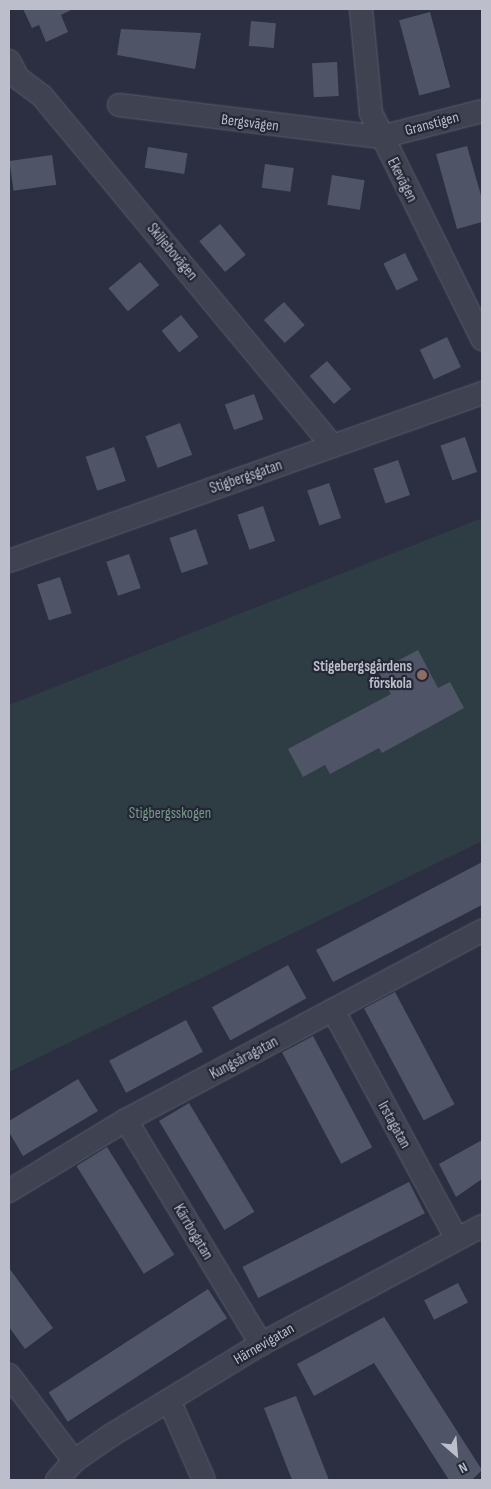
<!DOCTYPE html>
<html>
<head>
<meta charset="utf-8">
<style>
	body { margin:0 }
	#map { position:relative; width:491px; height:1489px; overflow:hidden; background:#2b2f41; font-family:"Sofia Sans Condensed",sans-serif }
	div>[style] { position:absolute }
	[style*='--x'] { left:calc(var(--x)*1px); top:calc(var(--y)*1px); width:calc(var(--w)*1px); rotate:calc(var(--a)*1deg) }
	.green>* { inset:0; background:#2e3d43 }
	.building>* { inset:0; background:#4f5467; transform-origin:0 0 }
	.roads { filter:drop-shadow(0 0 1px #5a5d6b) drop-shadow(0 0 1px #5a5d6b) }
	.street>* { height:22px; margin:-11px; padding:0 11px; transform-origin:11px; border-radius:11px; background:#3f4251 }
	.dots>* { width:14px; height:14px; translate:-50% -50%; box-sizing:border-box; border:2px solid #232736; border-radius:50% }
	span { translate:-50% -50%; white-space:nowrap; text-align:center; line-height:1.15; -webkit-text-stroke:4.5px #232736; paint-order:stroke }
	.street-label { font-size:15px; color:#bcbecb }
	.poi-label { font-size:15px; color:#bcbecb; font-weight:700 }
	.right { translate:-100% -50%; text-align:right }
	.park-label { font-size:15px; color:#769885 }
	.frame { position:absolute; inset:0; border:10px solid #bcbecb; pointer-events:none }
	.north { position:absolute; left:431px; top:1429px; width:50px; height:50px; -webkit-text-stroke:4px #232736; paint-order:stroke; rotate:153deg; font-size:14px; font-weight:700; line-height:20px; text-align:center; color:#bcbecb }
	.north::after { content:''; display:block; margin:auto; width:18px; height:22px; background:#bcbecb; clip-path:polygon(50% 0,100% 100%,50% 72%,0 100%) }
</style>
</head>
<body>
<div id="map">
	<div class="green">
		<div style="clip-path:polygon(482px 518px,482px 841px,9px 1072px,9px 705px)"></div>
	</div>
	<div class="building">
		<div style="clip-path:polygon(23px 9px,73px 9px,61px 15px,68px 32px,46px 42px,39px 25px,32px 28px)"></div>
		<div style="left:430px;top:12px;width:78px;height:32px;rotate:75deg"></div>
		<div style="left:251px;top:21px;width:25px;height:25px;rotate:5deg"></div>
		<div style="clip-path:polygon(121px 29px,201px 33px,195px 69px,117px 55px)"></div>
		<div style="left:337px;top:62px;width:34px;height:25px;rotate:87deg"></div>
		<div style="clip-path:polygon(467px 146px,482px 199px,482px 222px,457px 229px,436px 154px)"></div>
		<div style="left:148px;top:147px;width:40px;height:21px;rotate:9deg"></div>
		<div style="left:52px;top:155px;width:30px;height:43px;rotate:82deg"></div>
		<div style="left:265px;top:164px;width:29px;height:24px;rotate:8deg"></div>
		<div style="left:332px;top:175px;width:33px;height:30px;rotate:9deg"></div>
		<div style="left:220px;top:224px;width:40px;height:27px;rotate:50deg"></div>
		<div style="left:405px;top:253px;width:30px;height:24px;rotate:64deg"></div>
		<div style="left:140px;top:262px;width:30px;height:41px;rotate:50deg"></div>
		<div style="left:284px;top:302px;width:31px;height:27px;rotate:48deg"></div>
		<div style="left:181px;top:315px;width:28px;height:25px;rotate:51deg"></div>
		<div style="left:447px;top:337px;width:33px;height:30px;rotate:65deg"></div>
		<div style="left:327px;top:361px;width:37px;height:23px;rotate:49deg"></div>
		<div style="left:254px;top:394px;width:27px;height:31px;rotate:70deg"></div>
		<div style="left:180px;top:423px;width:34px;height:37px;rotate:69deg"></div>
		<div style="left:465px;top:437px;width:37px;height:26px;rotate:71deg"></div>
		<div style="left:114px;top:447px;width:36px;height:30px;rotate:71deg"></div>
		<div style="left:398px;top:460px;width:37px;height:26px;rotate:71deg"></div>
		<div style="left:329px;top:483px;width:37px;height:23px;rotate:71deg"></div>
		<div style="left:263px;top:506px;width:37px;height:27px;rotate:71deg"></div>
		<div style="left:196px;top:529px;width:37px;height:28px;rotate:71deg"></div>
		<div style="left:129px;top:554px;width:36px;height:24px;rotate:71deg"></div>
		<div style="left:60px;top:577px;width:38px;height:24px;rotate:72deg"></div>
		<div style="clip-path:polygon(418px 650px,438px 688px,450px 682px,464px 708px,382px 753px,379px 748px,330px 774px,325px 765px,303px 777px,288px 749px,391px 694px,378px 671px)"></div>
		<div style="clip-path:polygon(482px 862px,482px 905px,333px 982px,316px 950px)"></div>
		<div style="left:288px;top:965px;width:38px;height:87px;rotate:61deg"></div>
		<div style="left:395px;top:992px;width:127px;height:35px;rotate:62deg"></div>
		<div style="left:186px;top:1020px;width:36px;height:87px;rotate:62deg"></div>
		<div style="left:313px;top:1036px;width:126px;height:35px;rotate:62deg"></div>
		<div style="clip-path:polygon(78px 1079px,98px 1111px,23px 1156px,9px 1132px,9px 1121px)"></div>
		<div style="left:189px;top:1103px;width:127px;height:35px;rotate:59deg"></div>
		<div style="clip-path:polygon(482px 1140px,482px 1179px,456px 1197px,439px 1164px)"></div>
		<div style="left:107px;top:1147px;width:127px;height:36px;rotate:58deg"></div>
		<div style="left:409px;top:1182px;width:35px;height:187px;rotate:63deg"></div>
		<div style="clip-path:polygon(9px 1268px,53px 1328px,25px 1349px,9px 1327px)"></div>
		<div style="left:458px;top:1283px;width:22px;height:38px;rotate:63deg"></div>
		<div style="left:208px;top:1289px;width:35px;height:190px;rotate:57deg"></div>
		<div style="clip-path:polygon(384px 1317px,482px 1470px,472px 1480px,449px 1480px,374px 1363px,314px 1396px,297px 1364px)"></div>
		<div style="clip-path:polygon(296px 1396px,329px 1480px,292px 1480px,264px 1408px)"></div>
	</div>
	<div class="roads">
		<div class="street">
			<div style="--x:361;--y:9;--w:104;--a:84.5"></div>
			<div style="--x:371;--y:113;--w:252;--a:63.8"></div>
			<div style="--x:9;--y:61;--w:19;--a:62"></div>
			<div style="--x:18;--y:78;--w:30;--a:37"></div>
			<div style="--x:42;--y:96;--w:455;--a:50.3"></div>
			<div style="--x:119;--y:105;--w:264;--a:7"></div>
			<div style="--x:381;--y:137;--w:104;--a:-14.4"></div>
			<div style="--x:9;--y:561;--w:502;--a:-19.55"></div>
			<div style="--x:333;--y:1010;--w:260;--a:61.6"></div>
			<div style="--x:126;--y:1120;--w:262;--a:58.9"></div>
			<div style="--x:9;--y:1191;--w:137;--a:-31.3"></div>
			<div style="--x:126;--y:1120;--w:403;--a:-28"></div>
			<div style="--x:9;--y:1375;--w:108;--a:52.9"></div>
			<div style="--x:169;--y:1400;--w:87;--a:66.4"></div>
			<div style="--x:57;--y:1480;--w:25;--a:-48"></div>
			<div style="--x:74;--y:1461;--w:44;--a:-34.8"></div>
			<div style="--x:110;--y:1436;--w:177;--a:-31.4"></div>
			<div style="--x:261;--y:1344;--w:251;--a:-28.1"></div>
		</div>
	</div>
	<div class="dots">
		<div style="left:422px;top:675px;background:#8d6e63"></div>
	</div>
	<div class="street-label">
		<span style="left:250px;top:123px;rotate:7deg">Bergsvägen</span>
		<span style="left:432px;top:124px;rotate:-15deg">Granstigen</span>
		<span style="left:402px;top:180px;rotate:63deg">Ekevägen</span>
		<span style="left:172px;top:252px;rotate:50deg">Skiljebovägen</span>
		<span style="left:246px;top:477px;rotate:-19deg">Stigbergsgatan</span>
		<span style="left:244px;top:1058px;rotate:-28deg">Kungsåragatan</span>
		<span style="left:394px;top:1125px;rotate:61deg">Irstagatan</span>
		<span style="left:193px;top:1232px;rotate:59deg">Kärrbogatan</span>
		<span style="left:264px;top:1344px;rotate:-30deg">Härnevigatan</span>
	</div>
	<div class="poi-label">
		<span class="right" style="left:412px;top:675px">Stigebergsgårdens<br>förskola</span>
	</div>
	<div class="park-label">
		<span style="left:170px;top:814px">Stigbergsskogen</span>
	</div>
	<div class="frame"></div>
	<div class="north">N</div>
</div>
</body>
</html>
